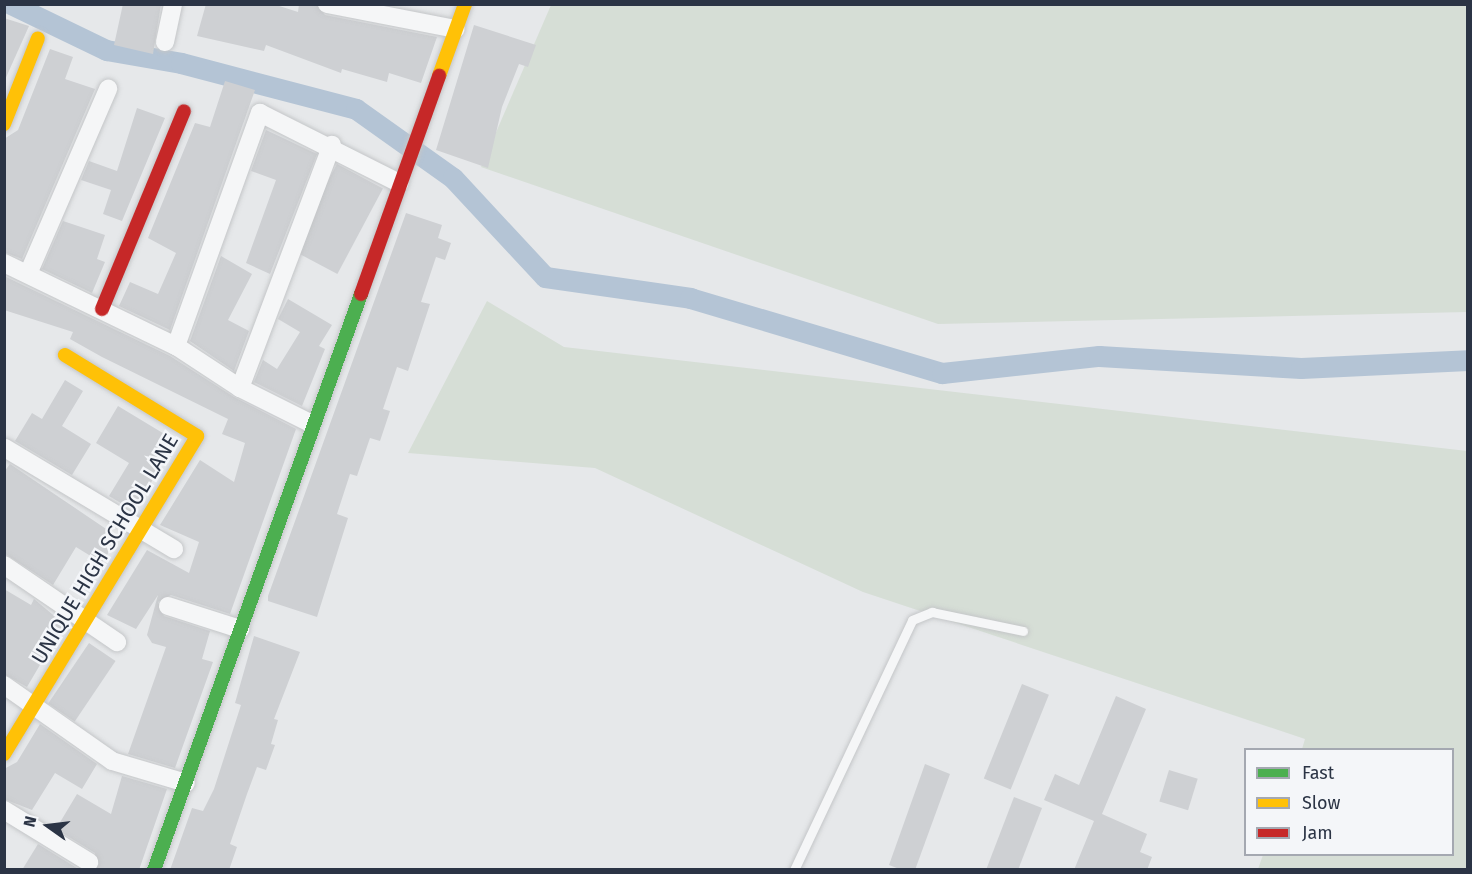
<!DOCTYPE html>
<html>
<head>
<meta charset="utf-8">
<style>
	body { margin:0 }
	#map { position:relative; width:1472px; height:874px; overflow:hidden; background:#e6e8ea; font-family:"Fira Sans",sans-serif }
	div>[style] { position:absolute }
	[style*='--x'] { left:calc(var(--x)*1px); top:calc(var(--y)*1px); width:calc(var(--w)*1px); rotate:calc(var(--a)*1deg) }
	.green>* { inset:0; background:#d6ded6 }
	.canal>* { height:21px; margin:-10.5px; padding:0 10.5px; transform-origin:10.5px; border-radius:10.5px; background:#b4c4d5 }
	.building>* { inset:0; background:#ced0d3; transform-origin:0 0 }
	.roads { filter:drop-shadow(0 0 2px #c4c6c8) drop-shadow(0 0 2px #c4c6c8) }
	.lane>* { height:9px; margin:-4.5px; padding:0 4.5px; transform-origin:4.5px; border-radius:4.5px; background:#f5f6f7 }
	.street>* { height:18px; margin:-9px; padding:0 9px; transform-origin:9px; border-radius:9px; background:#f5f6f7 }
	.fast>* { height:14px; margin:-7px; padding:0 7px; transform-origin:7px; border-radius:7px; background:#4caf50 }
	.slow>* { height:14px; margin:-7px; padding:0 7px; transform-origin:7px; border-radius:7px; background:#ffc107 }
	.jam>* { height:14px; margin:-7px; padding:0 7px; transform-origin:7px; border-radius:7px; background:#c62828 }
	span { translate:-50% -50%; white-space:nowrap; text-align:center; line-height:1.15; -webkit-text-stroke:5px #f4f6f9; paint-order:stroke }
	.street-label { font-size:21px; color:#2b3445 }
	.frame { position:absolute; inset:0; border:6px solid #2b3445; pointer-events:none }
	.legend { position:absolute; left:1244px; top:748px; width:210px; height:108px; box-sizing:border-box; background:#f4f6f9; border:2px solid #a4a8b1; margin:0; padding:8px 10px; list-style:none; font-size:18px; color:#2b3445 }
	.legend li { display:flex; align-items:center; gap:12px; height:30px }
	.legend b { width:30px; border:2px solid #a4a8b1 }
	.north { position:absolute; left:18px; top:796px; width:60px; height:60px; -webkit-text-stroke:4px #f4f6f9; paint-order:stroke; rotate:284deg; font-size:16px; font-weight:700; line-height:24px; text-align:center; color:#2b3445 }
	.north::after { content:''; display:block; margin:auto; width:21px; height:27px; background:#2b3445; clip-path:polygon(50% 0,100% 100%,50% 72%,0 100%) }
</style>
</head>
<body>
<div id="map">
	<div class="green">
		<div style="clip-path:polygon(551px 5px,1467px 5px,1467px 312px,938px 324px,481px 167px)"></div>
		<div style="clip-path:polygon(487px 301px,564px 347px,1467px 451px,1467px 869px,1258px 869px,1263px 855px,1452px 854px,1452px 750px,1302px 749px,1305px 739px,863px 592px,595px 468px,408px 453px)"></div>
	</div>
	<div class="canal">
		<div style="--x:11;--y:4;--w:106;--a:25.8"></div>
		<div style="--x:106;--y:50;--w:76;--a:9.8"></div>
		<div style="--x:181;--y:63;--w:181;--a:14.7"></div>
		<div style="--x:356;--y:109;--w:119;--a:35.4"></div>
		<div style="--x:453;--y:178;--w:135;--a:47.1"></div>
		<div style="--x:545;--y:277;--w:147;--a:8.2"></div>
		<div style="--x:690;--y:298;--w:263;--a:16.6"></div>
		<div style="--x:942;--y:373;--w:158;--a:-6.2"></div>
		<div style="--x:1099;--y:356;--w:202;--a:3.4"></div>
		<div style="--x:1301;--y:368;--w:167;--a:-2.7"></div>
	</div>
	<div class="building">
		<div style="clip-path:polygon(123px 4px,161px 4px,153px 54px,114px 45px)"></div>
		<div style="clip-path:polygon(206px 4px,273px 4px,298px 12px,299px 4px,316px 4px,325px 15px,437px 37px,421px 83px,389px 73px,387px 82px,342px 69px,341px 73px,266px 45px,264px 51px,197px 36px)"></div>
		<div style="clip-path:polygon(4px 18px,29px 26px,4px 82px)"></div>
		<div style="clip-path:polygon(474px 25px,536px 45px,528px 67px,519px 64px,502px 107px,488px 168px,436px 150px)"></div>
		<div style="clip-path:polygon(50px 49px,73px 57px,65px 79px,95px 89px,22px 259px,4px 252px,4px 139px,18px 130px)"></div>
		<div style="clip-path:polygon(225px 81px,255px 90px,170px 330px,119px 306px,130px 282px,158px 294px,176px 253px,148px 238px,195px 123px,210px 127px)"></div>
		<div style="clip-path:polygon(137px 108px,165px 118px,122px 221px,103px 214px,111px 190px,81px 180px,89px 161px,117px 171px)"></div>
		<div style="clip-path:polygon(266px 130px,317px 154px,270px 274px,246px 263px,276px 180px,251px 171px)"></div>
		<div style="left:337px;top:164px;width:52px;height:97px;rotate:28deg"></div>
		<div style="clip-path:polygon(406px 213px,442px 225px,438px 238px,451px 243px,445px 260px,436px 257px,421px 302px,430px 304px,408px 371px,397px 367px,383px 409px,390px 411px,380px 441px,370px 438px,357px 476px,350px 474px,337px 514px,348px 518px,317px 617px,268px 601px,268px 596px)"></div>
		<div style="clip-path:polygon(63px 221px,105px 235px,97px 259px,105px 262px,92px 293px,42px 269px)"></div>
		<div style="clip-path:polygon(221px 256px,252px 274px,228px 320px,249px 331px,234px 371px,190px 341px)"></div>
		<div style="clip-path:polygon(4px 276px,170px 356px,234px 397px,296px 429px,230px 614px,171px 595px,158px 602px,164px 616px,210px 631px,202px 659px,213px 662px,175px 768px,128px 754px,166px 647px,152px 643px,147px 635px,158px 595px,136px 629px,107px 615px,147px 550px,189px 573px,199px 542px,160px 525px,200px 460px,234px 482px,245px 443px,222px 434px,228px 419px,102px 357px,70px 339px,73px 332px,4px 310px)"></div>
		<div style="clip-path:polygon(288px 299px,332px 325px,319px 346px,325px 349px,302px 406px,254px 382px,263px 360px,277px 369px,300px 332px,278px 319px)"></div>
		<div style="clip-path:polygon(65px 380px,83px 391px,62px 426px,91px 444px,72px 475px,15px 441px,32px 413px,42px 419px)"></div>
		<div style="clip-path:polygon(118px 406px,176px 441px,134px 511px,109px 496px,129px 463px,96px 443px)"></div>
		<div style="clip-path:polygon(10px 464px,118px 537px,102px 563px,76px 547px,53px 585px,4px 553px,4px 472px)"></div>
		<div style="clip-path:polygon(4px 589px,31px 605px,34px 599px,64px 624px,27px 687px,4px 674px)"></div>
		<div style="clip-path:polygon(254px 636px,300px 652px,274px 719px,278px 720px,271px 744px,275px 745px,266px 770px,257px 767px,247px 794px,230px 844px,237px 847px,229px 870px,170px 870px,192px 808px,203px 811px,214px 789px,241px 705px,235px 703px)"></div>
		<div style="left:89px;top:643px;width:32px;height:73px;rotate:34deg"></div>
		<div style="left:1022px;top:684px;width:29px;height:102px;rotate:22deg"></div>
		<div style="clip-path:polygon(1116px 696px,1146px 709px,1102px 814px,1147px 834px,1140px 852px,1152px 857px,1147px 870px,1074px 870px,1094px 821px,1044px 800px,1055px 774px,1079px 785px)"></div>
		<div style="clip-path:polygon(40px 724px,97px 764px,82px 789px,55px 773px,32px 810px,4px 799px,4px 769px,17px 762px)"></div>
		<div style="clip-path:polygon(925px 764px,950px 774px,915px 870px,902px 870px,889px 865px)"></div>
		<div style="left:1169px;top:770px;width:30px;height:33px;rotate:17deg"></div>
		<div style="clip-path:polygon(122px 776px,167px 789px,139px 870px,97px 870px,95px 853px,56px 829px,77px 794px,111px 814px)"></div>
		<div style="clip-path:polygon(1014px 797px,1042px 808px,1018px 870px,986px 870px)"></div>
		<div style="clip-path:polygon(38px 844px,80px 870px,22px 870px)"></div>
	</div>
	<div class="roads">
		<div class="lane">
			<div style="--x:794;--y:870;--w:276;--a:-64.7"></div>
			<div style="--x:912;--y:620;--w:22;--a:-22"></div>
			<div style="--x:932;--y:612;--w:93;--a:11.8"></div>
		</div>
		<div class="street">
			<div style="--x:327;--y:4;--w:131;--a:11"></div>
			<div style="--x:165;--y:42;--w:39;--a:-78"></div>
			<div style="--x:4;--y:263;--w:191;--a:25.8"></div>
			<div style="--x:176;--y:346;--w:77;--a:33.3"></div>
			<div style="--x:240;--y:388;--w:80;--a:26.6"></div>
			<div style="--x:28;--y:274;--w:202;--a:-66.6"></div>
			<div style="--x:176;--y:346;--w:248;--a:-70.2"></div>
			<div style="--x:260;--y:113;--w:156;--a:26.7"></div>
			<div style="--x:240;--y:388;--w:260;--a:-69.3"></div>
			<div style="--x:5;--y:448;--w:197;--a:30.9"></div>
			<div style="--x:4;--y:565;--w:137;--a:34.3"></div>
			<div style="--x:168;--y:606;--w:76;--a:17.7"></div>
			<div style="--x:4;--y:685;--w:132;--a:35.1"></div>
			<div style="--x:112;--y:761;--w:77;--a:16.6"></div>
			<div style="--x:4;--y:810;--w:100;--a:31.5"></div>
		</div>
		<div class="fast">
			<div style="--x:154;--y:870;--w:612;--a:-70.23"></div>
		</div>
		<div class="slow">
			<div style="--x:439;--y:76;--w:77;--a:-70.1"></div>
			<div style="--x:4;--y:124;--w:92;--a:-68.4"></div>
			<div style="--x:4;--y:754;--w:372;--a:-58.7"></div>
			<div style="--x:197;--y:436;--w:155;--a:-148.5"></div>
		</div>
		<div class="jam">
			<div style="--x:361;--y:294;--w:232;--a:-70.3"></div>
			<div style="--x:102;--y:309;--w:214;--a:-67.5"></div>
		</div>
	</div>
	<div class="street-label">
		<span style="left:105px;top:549px;rotate:-59deg">UNIQUE HIGH SCHOOL LANE</span>
	</div>
	<div class="frame"></div>
	<ul class="legend">
	<li><b style="height:8px;background:#4caf50"></b>Fast</li>
	<li><b style="height:8px;background:#ffc107"></b>Slow</li>
	<li><b style="height:8px;background:#c62828"></b>Jam</li>
	</ul>
	<div class="north">N</div>
</div>
</body>
</html>
